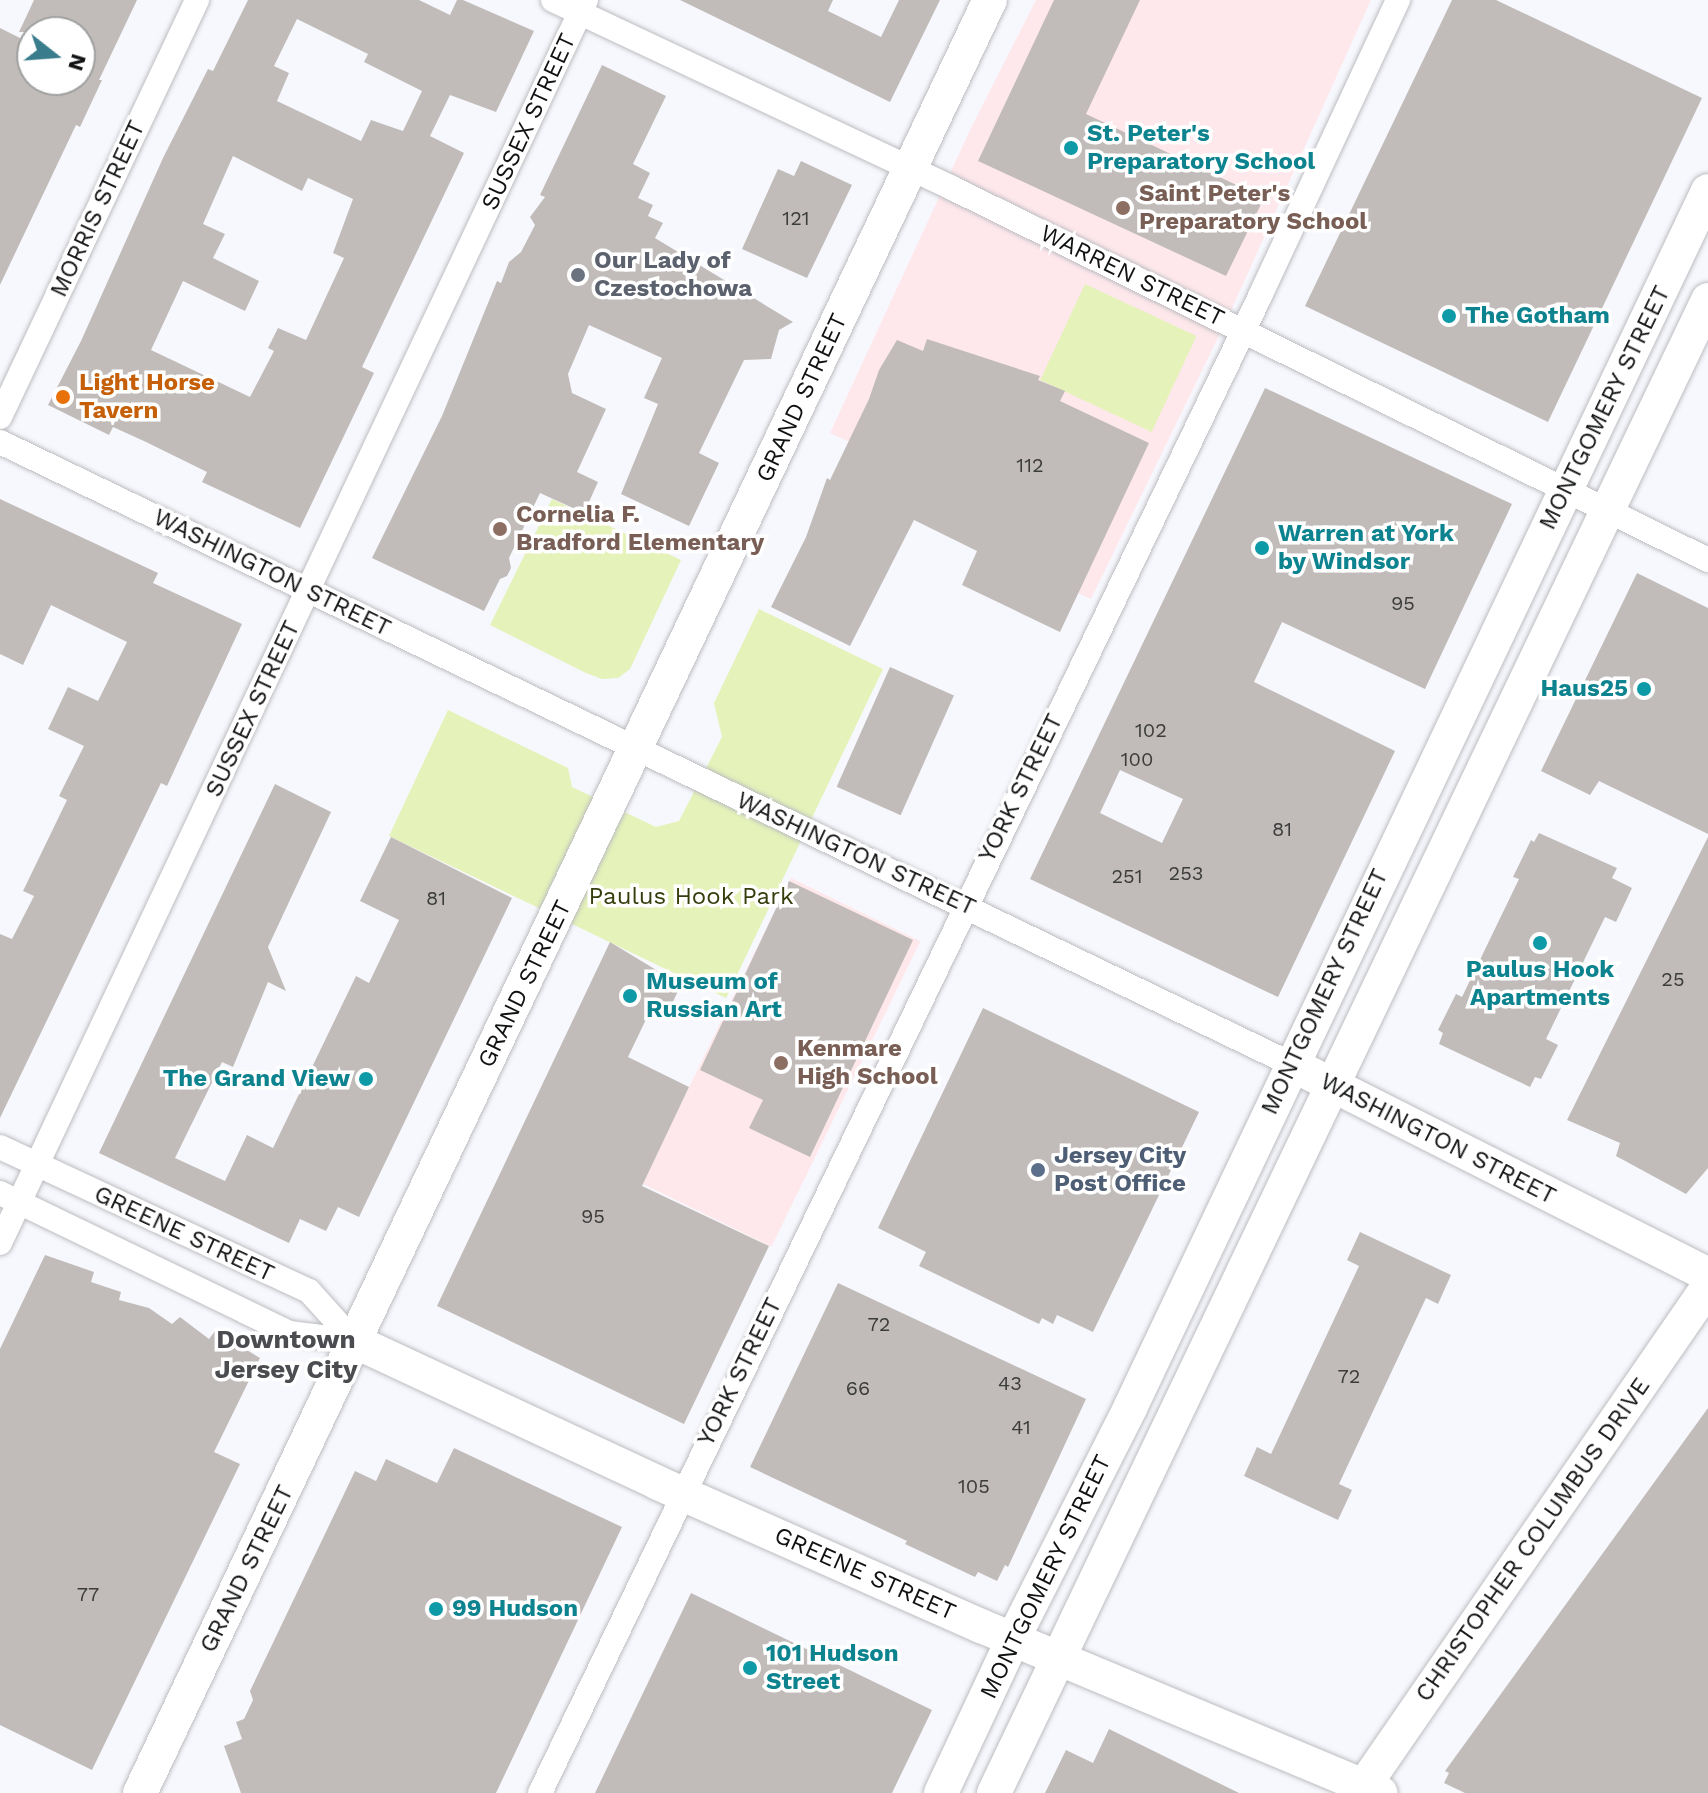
<!DOCTYPE html>
<html>
<head>
<meta charset="utf-8">
<style>
	body { margin:0 }
	#map { position:relative; width:1708px; height:1793px; overflow:hidden; background:#f7f8fd; font-family:"Work Sans",sans-serif }
	div>[style] { position:absolute }
	[style*='--x'] { left:calc(var(--x)*1px); top:calc(var(--y)*1px); width:calc(var(--w)*1px); rotate:calc(var(--a)*1deg) }
	.education>* { inset:0; background:#fee8ec; transform-origin:0 0 }
	.green>* { inset:0; background:#e5f2b9; transform-origin:0 0 }
	.building>* { inset:0; background:#c1bcba; transform-origin:0 0 }
	.roads { filter:drop-shadow(0 0 2px #bcbdc1) drop-shadow(0 0 2px #bcbdc1) }
	.street>* { height:24px; margin:-12px; padding:0 12px; transform-origin:12px; border-radius:12px; background:#fff }
	.secondary>* { height:34px; margin:-17px; padding:0 17px; transform-origin:17px; border-radius:17px; background:#fff }
	.dots>* { width:22px; height:22px; translate:-50% -50%; box-sizing:border-box; border:4px solid #fff; border-radius:50% }
	span { translate:-50% -50%; white-space:nowrap; text-align:center; line-height:1.15; -webkit-text-stroke:7px #fff; paint-order:stroke }
	.number-label { font-size:20px; color:#3c3c3c }
	.number-label span { -webkit-text-stroke-width:0 }
	.street-label { font-size:24px; color:#101112 }
	.culture-label { font-size:24px; color:#0d838f; font-weight:700 }
	.left { translate:0 -50%; text-align:left }
	.right { translate:-100% -50%; text-align:right }
	.education-label { font-size:24px; color:#785e54; font-weight:700 }
	.worship-label { font-size:24px; color:#5b616d; font-weight:700 }
	.food-label { font-size:24px; color:#c56008; font-weight:700 }
	.park-label { font-size:24px; color:#353e0c }
	.service-label { font-size:24px; color:#4e5e75; font-weight:700 }
	.neighbourhood-label { font-size:26px; color:#4b4c50; font-weight:700 }
	.north { position:absolute; left:16px; top:16px; width:80px; height:80px; box-sizing:border-box; background:#fff; border:2px solid #9fa0a0; border-radius:50%; rotate:107deg; font-size:22px; font-weight:700; line-height:32px; text-align:center; color:#101112 }
	.north::after { content:''; display:block; margin:auto; width:28px; height:36px; background:#397c8c; clip-path:polygon(50% 0,100% 100%,50% 72%,0 100%) }
</style>
</head>
<body>
<div id="map">
	<div class="education">
		<div style="clip-path:polygon(1036px 0,1371px 0,1229px 315px,1091px 599px,952px 535px,917px 473px,830px 433px,971px 128px)"></div>
		<div style="left:791px;top:878px;width:144px;height:340px;rotate:26deg"></div>
	</div>
	<div class="green">
		<div style="left:1085px;top:284px;width:123px;height:106px;rotate:25deg"></div>
		<div style="clip-path:polygon(552px 499px,681px 560px,630px 669px,618px 678px,602px 679px,586px 673px,490px 625px)"></div>
		<div style="clip-path:polygon(759px 609px,883px 669px,726px 998px,389px 836px,448px 710px,568px 768px,572px 787px,656px 827px,679px 821px,722px 737px,714px 703px)"></div>
	</div>
	<div class="building">
		<div style="clip-path:polygon(34px 0,137px 0,99px 80px,102px 80px,80px 127px,76px 125px,0 285px,0 28px,32px 44px,32px 80px,80px 80px,80px 32px,19px 32px)"></div>
		<div style="clip-path:polygon(evenodd,248px 0,419px 0,450px 15px,457px 0,463px 0,534px 31px,496px 112px,450px 95px,430px 136px,464px 153px,362px 367px,374px 373px,300px 528px,202px 482px,207px 472px,146px 442px,113px 427px,109px 435px,48px 405px,81px 341px,163px 158px,208px 69px,213px 71px,248px 0,297px 19px,368px 54px,364px 62px,422px 91px,403px 131px,371px 120px,361px 141px,277px 101px,289px 73px,274px 66px,297px 19px,248px 0,233px 156px,302px 191px,308px 178px,353px 199px,333px 253px,344px 258px,306px 340px,278px 328px,268px 348px,274px 351px,250px 397px,151px 350px,183px 281px,245px 311px,259px 281px,213px 258px,225px 234px,203px 224px,233px 156px)"></div>
		<div style="clip-path:polygon(680px 0,833px 0,828px 11px,881px 37px,899px 0,940px 0,890px 102px)"></div>
		<div style="clip-path:polygon(1054px 0,1140px 0,1086px 114px,1264px 198px,1226px 276px,978px 161px)"></div>
		<div style="clip-path:polygon(1452px 0,1496px 0,1702px 98px,1548px 422px,1305px 306px)"></div>
		<div style="clip-path:polygon(602px 65px,666px 96px,633px 164px,650px 173px,638px 198px,653px 205px,648px 216px,663px 223px,655px 238px,793px 322px,779px 330px,771px 359px,744px 360px,699px 453px,719px 463px,689px 526px,621px 494px,658px 404px,644px 398px,662px 358px,589px 325px,568px 374px,572px 393px,606px 409px,577px 472px,598px 482px,584px 513px,540px 493px,509px 558px,511px 568px,507px 576px,500px 579px,484px 611px,372px 558px,442px 416px,497px 281px,501px 283px,509px 262px,521px 252px,535px 225px,530px 217px,545px 197px,540px 195px)"></div>
		<div style="clip-path:polygon(801px 161px,852px 185px,807px 278px,742px 249px,778px 169px,794px 176px)"></div>
		<div style="clip-path:polygon(927px 339px,1040px 376px,1038px 380px,1065px 391px,1060px 401px,1149px 443px,1060px 632px,962px 585px,977px 551px,914px 520px,850px 646px,771px 607px,806px 537px,827px 478px,830px 480px,869px 399px,879px 370px,897px 340px,923px 351px)"></div>
		<div style="clip-path:polygon(evenodd,1265px 388px,1512px 504px,1425px 689px,1282px 622px,1254px 682px,1395px 751px,1278px 997px,1030px 879px,1265px 388px,1120px 770px,1183px 799px,1162px 843px,1100px 813px,1120px 770px)"></div>
		<div style="clip-path:polygon(0 499px,158px 573px,153px 583px,242px 624px,167px 786px,161px 783px,0 1118px,0 934px,12px 939px,34px 896px,23px 891px,67px 800px,59px 796px,84px 746px,48px 729px,68px 687px,98px 701px,127px 642px,51px 605px,23px 665px,0 654px)"></div>
		<div style="clip-path:polygon(1637px 573px,1708px 608px,1708px 834px,1599px 781px,1590px 795px,1541px 771px)"></div>
		<div style="left:890px;top:667px;width:70px;height:131px;rotate:24deg"></div>
		<div style="clip-path:polygon(275px 784px,331px 812px,268px 947px,286px 991px,268px 982px,233px 1067px,222px 1062px,175px 1158px,225px 1181px,247px 1135px,273px 1148px,356px 976px,369px 983px,399px 920px,360px 901px,391px 837px,512px 898px,359px 1217px,338px 1207px,326px 1231px,300px 1219px,289px 1243px,99px 1153px)"></div>
		<div style="clip-path:polygon(1539px 833px,1617px 868px,1612px 878px,1632px 888px,1616px 922px,1605px 917px,1546px 1039px,1558px 1045px,1541px 1079px,1535px 1077px,1530px 1087px,1439px 1044px,1443px 1033px,1438px 1030px,1456px 994px,1462px 997px,1519px 879px,1513px 877px,1531px 840px,1534px 842px)"></div>
		<div style="clip-path:polygon(1708px 837px,1708px 1168px,1686px 1194px,1616px 1156px,1620px 1143px,1567px 1120px)"></div>
		<div style="clip-path:polygon(789px 881px,913px 940px,810px 1157px,749px 1128px,763px 1100px,700px 1070px)"></div>
		<div style="clip-path:polygon(610px 942px,681px 985px,667px 1014px,652px 1007px,628px 1057px,689px 1087px,642px 1186px,769px 1246px,684px 1424px,437px 1306px)"></div>
		<div style="clip-path:polygon(983px 1008px,1199px 1112px,1093px 1332px,1057px 1315px,1053px 1324px,1042px 1318px,1039px 1324px,919px 1266px,926px 1252px,878px 1228px)"></div>
		<div style="clip-path:polygon(1360px 1232px,1451px 1275px,1438px 1304px,1426px 1298px,1339px 1484px,1352px 1490px,1338px 1520px,1244px 1476px,1257px 1447px,1271px 1454px,1359px 1266px,1347px 1260px)"></div>
		<div style="clip-path:polygon(45px 1255px,94px 1272px,91px 1282px,121px 1292px,119px 1300px,149px 1308px,172px 1324px,180px 1317px,209px 1339px,215px 1331px,260px 1358px,214px 1452px,240px 1464px,92px 1770px,0 1725px,0 1349px)"></div>
		<div style="clip-path:polygon(838px 1283px,1086px 1399px,1008px 1567px,1005px 1565px,997px 1581px,978px 1572px,975px 1577px,905px 1544px,907px 1541px,750px 1467px)"></div>
		<div style="clip-path:polygon(1708px 1408px,1708px 1793px,1465px 1793px,1444px 1783px,1449px 1773px,1445px 1771px)"></div>
		<div style="clip-path:polygon(454px 1448px,622px 1527px,496px 1793px,241px 1793px,224px 1746px,242px 1739px,236px 1722px,244px 1719px,253px 1700px,250px 1691px,355px 1471px,376px 1481px,386px 1459px,437px 1483px)"></div>
		<div style="clip-path:polygon(691px 1593px,932px 1710px,892px 1793px,595px 1793px)"></div>
		<div style="clip-path:polygon(1109px 1729px,1239px 1793px,1045px 1793px,1066px 1750px,1093px 1763px)"></div>
	</div>
	<div class="roads">
		<div class="street">
			<div style="--x:553;--y:0;--w:439;--a:25.2"></div>
			<div style="--x:950;--y:187;--w:845;--a:26.2"></div>
			<div style="--x:0;--y:417;--w:461;--a:-64.7"></div>
			<div style="--x:0;--y:442;--w:1433;--a:25.72"></div>
			<div style="--x:0;--y:1147;--w:341;--a:25"></div>
			<div style="--x:309;--y:1291;--w:67;--a:48"></div>
			<div style="--x:0;--y:1193;--w:321;--a:25.8"></div>
			<div style="--x:289;--y:1333;--w:65;--a:7"></div>
			<div style="--x:0;--y:1243;--w:1374;--a:-64.76"></div>
			<div style="--x:540;--y:1793;--w:1661;--a:-64.31"></div>
			<div style="--x:1260;--y:296;--w:327;--a:-65"></div>
		</div>
		<div class="secondary">
			<div style="--x:1291;--y:1064;--w:467;--a:26.8"></div>
			<div style="--x:354;--y:1341;--w:336;--a:25"></div>
			<div style="--x:658;--y:1483;--w:353;--a:23.9"></div>
			<div style="--x:981;--y:1626;--w:433;--a:22.7"></div>
			<div style="--x:140;--y:1793;--w:1984;--a:-64.64"></div>
			<div style="--x:941;--y:1793;--w:170;--a:-64.9"></div>
			<div style="--x:1013;--y:1639;--w:259;--a:-63.1"></div>
			<div style="--x:1130;--y:1408;--w:1347;--a:-64.6"></div>
			<div style="--x:994;--y:1793;--w:1655;--a:-64.44"></div>
			<div style="--x:1359;--y:1793;--w:615;--a:-55.41"></div>
		</div>
	</div>
	<div class="dots">
		<div style="left:1071px;top:148px;background:#0f9aa8"></div>
		<div style="left:1123px;top:208px;background:#8d6e63"></div>
		<div style="left:578px;top:275px;background:#6b7280"></div>
		<div style="left:1449px;top:316px;background:#0f9aa8"></div>
		<div style="left:63px;top:397px;background:#e8710a"></div>
		<div style="left:500px;top:529px;background:#8d6e63"></div>
		<div style="left:1262px;top:548px;background:#0f9aa8"></div>
		<div style="left:1644px;top:689px;background:#0f9aa8"></div>
		<div style="left:1540px;top:943px;background:#0f9aa8"></div>
		<div style="left:630px;top:996px;background:#0f9aa8"></div>
		<div style="left:781px;top:1063px;background:#8d6e63"></div>
		<div style="left:366px;top:1079px;background:#0f9aa8"></div>
		<div style="left:1038px;top:1170px;background:#5c6f8a"></div>
		<div style="left:436px;top:1609px;background:#0f9aa8"></div>
		<div style="left:750px;top:1668px;background:#0f9aa8"></div>
	</div>
	<div class="number-label">
		<span style="left:796px;top:218px">121</span>
		<span style="left:1030px;top:465px">112</span>
		<span style="left:1403px;top:603px">95</span>
		<span style="left:1151px;top:730px">102</span>
		<span style="left:1137px;top:759px">100</span>
		<span style="left:1282px;top:829px">81</span>
		<span style="left:1186px;top:873px">253</span>
		<span style="left:1127px;top:876px">251</span>
		<span style="left:436px;top:898px">81</span>
		<span style="left:1673px;top:979px">25</span>
		<span style="left:593px;top:1216px">95</span>
		<span style="left:879px;top:1324px">72</span>
		<span style="left:1349px;top:1376px">72</span>
		<span style="left:1010px;top:1383px">43</span>
		<span style="left:858px;top:1388px">66</span>
		<span style="left:1021px;top:1427px">41</span>
		<span style="left:974px;top:1486px">105</span>
		<span style="left:88px;top:1594px">77</span>
	</div>
	<div class="street-label">
		<span style="left:529px;top:122px;rotate:-65deg">SUSSEX STREET</span>
		<span style="left:98px;top:209px;rotate:-65deg">MORRIS STREET</span>
		<span style="left:1132px;top:276px;rotate:26deg">WARREN STREET</span>
		<span style="left:802px;top:398px;rotate:-65deg">GRAND STREET</span>
		<span style="left:1605px;top:408px;rotate:-64deg">MONTGOMERY STREET</span>
		<span style="left:272px;top:573px;rotate:26deg">WASHINGTON STREET</span>
		<span style="left:253px;top:709px;rotate:-65deg">SUSSEX STREET</span>
		<span style="left:1021px;top:788px;rotate:-64deg">YORK STREET</span>
		<span style="left:856px;top:854px;rotate:25deg">WASHINGTON STREET</span>
		<span style="left:525px;top:984px;rotate:-64deg">GRAND STREET</span>
		<span style="left:1325px;top:992px;rotate:-65deg">MONTGOMERY STREET</span>
		<span style="left:1438px;top:1139px;rotate:27deg">WASHINGTON STREET</span>
		<span style="left:184px;top:1234px;rotate:25deg">GREENE STREET</span>
		<span style="left:740px;top:1372px;rotate:-64deg">YORK STREET</span>
		<span style="left:1533px;top:1540px;rotate:-55deg">CHRISTOPHER COLUMBUS DRIVE</span>
		<span style="left:247px;top:1569px;rotate:-64deg">GRAND STREET</span>
		<span style="left:865px;top:1574px;rotate:24deg">GREENE STREET</span>
		<span style="left:1046px;top:1577px;rotate:-64deg">MONTGOMERY STREET</span>
	</div>
	<div class="culture-label">
		<span class="left" style="left:1087px;top:148px">St. Peter's<br>Preparatory School</span>
		<span class="left" style="left:1465px;top:316px">The Gotham</span>
		<span class="left" style="left:1278px;top:548px">Warren at York<br>by Windsor</span>
		<span class="right" style="left:1628px;top:689px">Haus25</span>
		<span style="left:1540px;top:984px">Paulus Hook<br>Apartments</span>
		<span class="left" style="left:646px;top:996px">Museum of<br>Russian Art</span>
		<span class="right" style="left:350px;top:1079px">The Grand View</span>
		<span class="left" style="left:452px;top:1609px">99 Hudson</span>
		<span class="left" style="left:766px;top:1668px">101 Hudson<br>Street</span>
	</div>
	<div class="education-label">
		<span class="left" style="left:1139px;top:208px">Saint Peter's<br>Preparatory School</span>
		<span class="left" style="left:516px;top:529px">Cornelia F.<br>Bradford Elementary</span>
		<span class="left" style="left:797px;top:1063px">Kenmare<br>High School</span>
	</div>
	<div class="worship-label">
		<span class="left" style="left:594px;top:275px">Our Lady of<br>Czestochowa</span>
	</div>
	<div class="food-label">
		<span class="left" style="left:79px;top:397px">Light Horse<br>Tavern</span>
	</div>
	<div class="park-label">
		<span style="left:691px;top:897px">Paulus Hook Park</span>
	</div>
	<div class="service-label">
		<span class="left" style="left:1054px;top:1170px">Jersey City<br>Post Office</span>
	</div>
	<div class="neighbourhood-label">
		<span style="left:286px;top:1355px">Downtown<br>Jersey City</span>
	</div>
	<div class="north">N</div>
</div>
</body>
</html>
